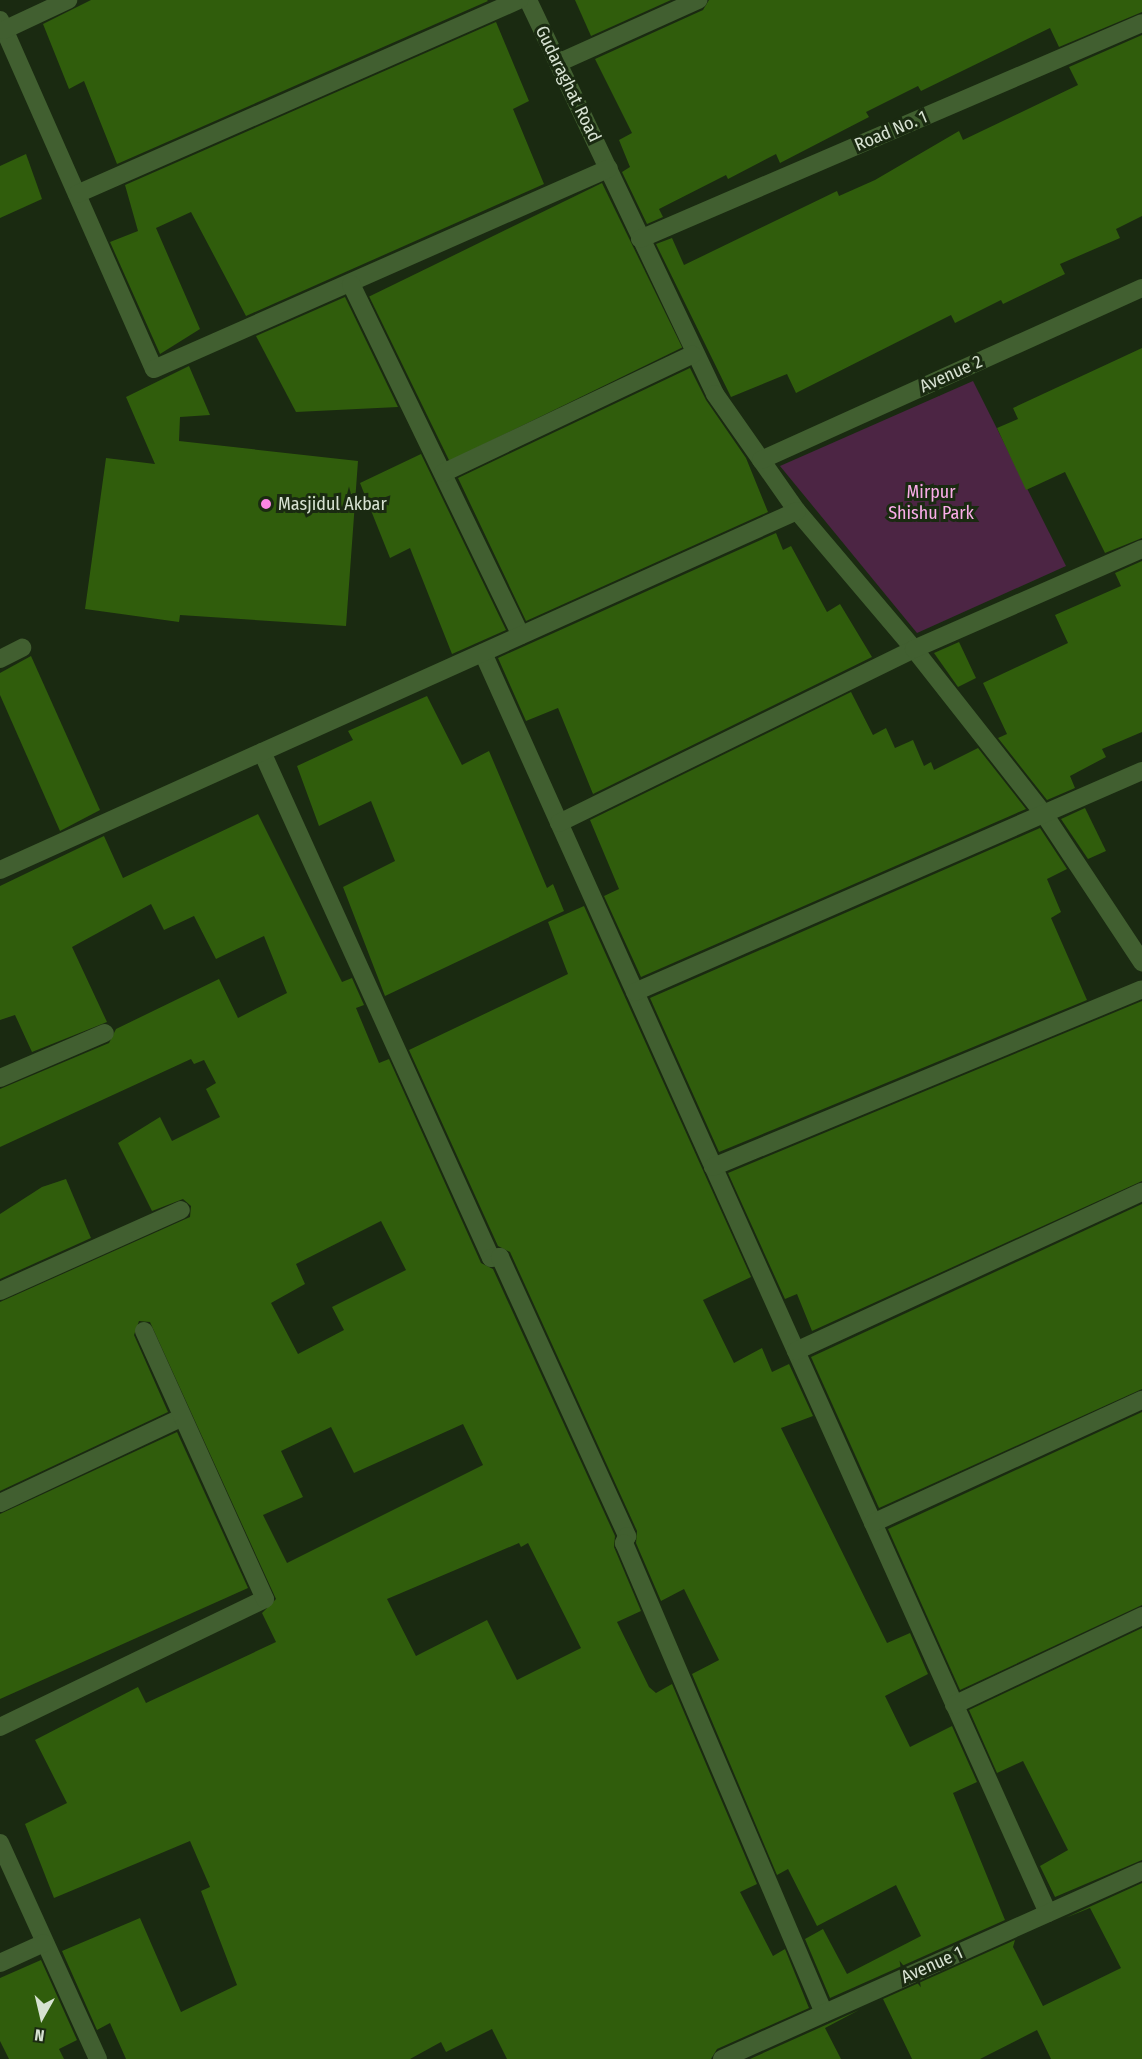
<!DOCTYPE html>
<html>
<head>
<meta charset="utf-8">
<style>
	body { margin:0 }
	#map { position:relative; width:1142px; height:2059px; overflow:hidden; background:#1a2a11; font-family:"Fira Sans Condensed",sans-serif }
	div>[style] { position:absolute }
	[style*='--x'] { left:calc(var(--x)*1px); top:calc(var(--y)*1px); width:calc(var(--w)*1px); rotate:calc(var(--a)*1deg) }
	.green>* { inset:0; background:#4c2544 }
	.building>* { inset:0; background:#305d0c; transform-origin:0 0 }
	.minor>* { height:18px; margin:-9px; padding:0 9px; transform-origin:9px; border-radius:9px; background:#415f30 }
	.dots>* { width:16px; height:16px; translate:-50% -50%; box-sizing:border-box; border:3px solid #1a2a11; border-radius:50% }
	span { translate:-50% -50%; white-space:nowrap; text-align:center; line-height:1.15; -webkit-text-stroke:6px #1a2a11; paint-order:stroke }
	.street-label { font-size:18px; color:#d7e2d2 }
	.park-label { font-size:18px; color:#fbade9 }
	.poi-label { font-size:18px; color:#d7e2d2 }
	.left { translate:0 -50%; text-align:left }
	.north { position:absolute; left:12px; top:1987px; width:60px; height:60px; -webkit-text-stroke:4px #1a2a11; paint-order:stroke; rotate:188deg; font-size:16px; font-weight:700; line-height:24px; text-align:center; color:#d7e2d2 }
	.north::after { content:''; display:block; margin:auto; width:21px; height:27px; background:#d7e2d2; clip-path:polygon(50% 0,100% 100%,50% 72%,0 100%) }
</style>
</head>
<body>
<div id="map">
	<div class="green">
		<div style="clip-path:polygon(973px 381px,1066px 566px,917px 633px,780px 466px)"></div>
	</div>
	<div class="building">
		<div style="clip-path:polygon(91px 0,487px 0,488px 1px,117px 164px,84px 81px,69px 89px,43px 24px)"></div>
		<div style="clip-path:polygon(575px 0,671px 0,591px 36px)"></div>
		<div style="clip-path:polygon(709px 0,1142px 0,1142px 12px,1059px 47px,1050px 28px,921px 91px,918px 86px,866px 112px,869px 117px,780px 163px,776px 154px,728px 179px,726px 175px,659px 209px,663px 217px,647px 224px,622px 172px,630px 167px,619px 140px,632px 133px,595px 59px,703px 10px)"></div>
		<div style="clip-path:polygon(496px 22px,529px 101px,513px 109px,544px 184px,246px 316px,191px 212px,156px 228px,200px 329px,160px 354px,110px 242px,138px 231px,125px 185px)"></div>
		<div style="clip-path:polygon(1142px 35px,1142px 216px,1116px 229px,1120px 238px,1060px 264px,1065px 274px,1003px 304px,1001px 300px,955px 323px,951px 315px,796px 393px,787px 374px,731px 397px,656px 244px,672px 238px,684px 265px,837px 191px,839px 196px,875px 180px,959px 131px,963px 140px,1078px 85px,1069px 67px)"></div>
		<div style="clip-path:polygon(26px 154px,42px 199px,0 218px,0 166px)"></div>
		<div style="left:602px;top:183px;width:183px;height:259px;rotate:64deg"></div>
		<div style="clip-path:polygon(345px 297px,398px 407px,296px 412px,256px 336px)"></div>
		<div style="clip-path:polygon(1142px 348px,1142px 538px,1105px 553px,1065px 472px,1026px 490px,997px 428px,1018px 419px,1013px 408px)"></div>
		<div style="clip-path:polygon(189px 366px,210px 415px,180px 417px,179px 441px,358px 461px,346px 626px,180px 615px,179px 622px,85px 609px,106px 458px,155px 464px,126px 397px)"></div>
		<div style="clip-path:polygon(690px 368px,706px 400px,746px 458px,768px 512px,526px 621px,458px 478px)"></div>
		<div style="clip-path:polygon(421px 454px,506px 630px,452px 654px,410px 548px,390px 558px,360px 483px)"></div>
		<div style="clip-path:polygon(776px 533px,783px 550px,791px 546px,827px 612px,840px 604px,872px 657px,593px 794px,558px 708px,526px 721px,498px 658px)"></div>
		<div style="clip-path:polygon(1142px 561px,1142px 732px,1102px 749px,1106px 757px,1070px 776px,1075px 788px,1047px 800px,998px 738px,1007px 734px,983px 683px,1068px 643px,1055px 615px,1121px 586px,1115px 573px)"></div>
		<div style="clip-path:polygon(959px 642px,976px 678px,958px 687px,934px 653px)"></div>
		<div style="clip-path:polygon(31px 656px,100px 810px,60px 831px,0 695px,0 673px)"></div>
		<div style="clip-path:polygon(851px 692px,873px 735px,886px 728px,895px 748px,913px 740px,924px 766px,931px 762px,934px 770px,978px 748px,1026px 809px,641px 977px,604px 896px,619px 889px,590px 820px)"></div>
		<div style="clip-path:polygon(427px 696px,462px 765px,489px 751px,547px 888px,553px 884px,564px 911px,385px 996px,343px 887px,395px 861px,371px 801px,319px 826px,297px 766px,353px 740px,348px 731px)"></div>
		<div style="clip-path:polygon(1085px 808px,1106px 851px,1088px 859px,1061px 819px)"></div>
		<div style="clip-path:polygon(evenodd,258px 814px,342px 982px,352px 978px,364px 1005px,356px 1008px,379px 1063px,389px 1059px,481px 1263px,493px 1269px,615px 1536px,614px 1547px,641px 1611px,617px 1622px,649px 1687px,656px 1693px,672px 1684px,757px 1884px,740px 1892px,773px 1956px,785px 1949px,809px 2008px,717px 2049px,711px 2059px,507px 2059px,492px 2029px,446px 2052px,441px 2042px,410px 2059px,126px 2059px,110px 2023px,97px 2030px,62px 1951px,140px 1918px,181px 2012px,237px 1985px,201px 1891px,210px 1887px,190px 1841px,54px 1898px,25px 1824px,67px 1803px,35px 1740px,138px 1687px,146px 1703px,276px 1642px,262px 1613px,276px 1599px,150px 1322px,139px 1321px,134px 1335px,168px 1412px,0 1491px,0 1302px,190px 1217px,191px 1206px,183px 1199px,152px 1211px,118px 1143px,160px 1117px,172px 1141px,220px 1117px,206px 1089px,216px 1083px,204px 1060px,194px 1064px,191px 1059px,0 1147px,0 1089px,109px 1043px,116px 1029px,219px 979px,238px 1018px,287px 993px,264px 936px,216px 959px,194px 916px,164px 930px,151px 904px,72px 947px,107px 1022px,32px 1052px,15px 1015px,0 1020px,0 886px,104px 836px,123px 878px,258px 814px,381px 1221px,406px 1270px,332px 1307px,344px 1330px,298px 1354px,271px 1303px,305px 1284px,296px 1264px,381px 1221px,258px 814px,463px 1424px,483px 1465px,287px 1563px,263px 1515px,303px 1497px,281px 1451px,331px 1427px,354px 1473px,463px 1424px,258px 814px,519px 1543px,521px 1547px,528px 1543px,581px 1648px,517px 1680px,487px 1620px,416px 1656px,387px 1599px,519px 1543px)"></div>
		<div style="clip-path:polygon(1040px 828px,1067px 869px,1047px 879px,1061px 912px,1051px 918px,1087px 1000px,719px 1152px,650px 998px)"></div>
		<div style="clip-path:polygon(584px 906px,751px 1277px,703px 1300px,734px 1363px,762px 1348px,772px 1372px,789px 1364px,813px 1416px,781px 1428px,887px 1643px,910px 1633px,928px 1674px,885px 1696px,910px 1747px,952px 1726px,977px 1782px,953px 1793px,1005px 1920px,830px 1998px,805px 1939px,823px 1929px,847px 1974px,921px 1936px,896px 1885px,817px 1926px,788px 1869px,777px 1875px,692px 1674px,719px 1660px,684px 1589px,661px 1601px,636px 1543px,637px 1531px,510px 1252px,498px 1246px,409px 1050px,568px 974px,548px 922px)"></div>
		<div style="clip-path:polygon(1142px 1001px,1142px 1181px,812px 1331px,797px 1294px,785px 1299px,728px 1173px)"></div>
		<div style="clip-path:polygon(66px 1179px,91px 1238px,0 1279px,0 1214px,42px 1187px)"></div>
		<div style="clip-path:polygon(1142px 1204px,1142px 1389px,879px 1508px,811px 1357px)"></div>
		<div style="clip-path:polygon(1142px 1412px,1142px 1605px,960px 1690px,888px 1529px)"></div>
		<div style="clip-path:polygon(177px 1432px,248px 1588px,0 1699px,0 1514px)"></div>
		<div style="clip-path:polygon(1142px 1628px,1142px 1860px,1055px 1897px,1040px 1866px,1068px 1850px,1023px 1761px,997px 1773px,969px 1710px)"></div>
		<div style="clip-path:polygon(1142px 1883px,1142px 2059px,1051px 2059px,1037px 2030px,980px 2059px,912px 2059px,883px 1999px,1015px 1940px,1013px 1947px,1043px 2006px,1121px 1968px,1090px 1908px,1065px 1918px)"></div>
		<div style="clip-path:polygon(41px 1960px,77px 2040px,59px 2049px,64px 2059px,9px 2059px,0 2041px,0 1978px)"></div>
		<div style="clip-path:polygon(859px 2010px,825px 2028px,841px 2059px,750px 2059px)"></div>
	</div>
	<div class="minor">
		<div style="--x:528;--y:0;--w:436;--a:64.6"></div>
		<div style="--x:715;--y:394;--w:143;--a:55"></div>
		<div style="--x:797;--y:511;--w:181;--a:49.7"></div>
		<div style="--x:914;--y:649;--w:210;--a:51.8"></div>
		<div style="--x:1044;--y:814;--w:178;--a:56.5"></div>
		<div style="--x:0;--y:20;--w:381;--a:66.2"></div>
		<div style="--x:154;--y:369;--w:497;--a:-23.8"></div>
		<div style="--x:4;--y:30;--w:71;--a:-25.1"></div>
		<div style="--x:558;--y:63;--w:154;--a:-24.2"></div>
		<div style="--x:77;--y:194;--w:483;--a:-23.7"></div>
		<div style="--x:640;--y:239;--w:546;--a:-23.28"></div>
		<div style="--x:351;--y:284;--w:390;--a:64.2"></div>
		<div style="--x:761;--y:460;--w:418;--a:-24.3"></div>
		<div style="--x:443;--y:473;--w:276;--a:-25.4"></div>
		<div style="--x:483;--y:653;--w:1381;--a:65.85"></div>
		<div style="--x:0;--y:659;--w:25;--a:-27"></div>
		<div style="--x:262;--y:752;--w:555;--a:65.65"></div>
		<div style="--x:491;--y:1258;--w:9;--a:-6"></div>
		<div style="--x:500;--y:1257;--w:307;--a:65.5"></div>
		<div style="--x:627;--y:1536;--w:8;--a:113"></div>
		<div style="--x:624;--y:1543;--w:511;--a:66.95"></div>
		<div style="--x:559;--y:823;--w:395;--a:-26.1"></div>
		<div style="--x:914;--y:649;--w:249;--a:-23.7"></div>
		<div style="--x:0;--y:870;--w:874;--a:-24.25"></div>
		<div style="--x:635;--y:992;--w:553;--a:-23.55"></div>
		<div style="--x:0;--y:1078;--w:114;--a:-23.2"></div>
		<div style="--x:713;--y:1167;--w:464;--a:-22.5"></div>
		<div style="--x:0;--y:1291;--w:198;--a:-24.1"></div>
		<div style="--x:796;--y:1351;--w:381;--a:-24.7"></div>
		<div style="--x:0;--y:1503;--w:200;--a:-25.2"></div>
		<div style="--x:873;--y:1523;--w:296;--a:-24.6"></div>
		<div style="--x:954;--y:1705;--w:208;--a:-25.3"></div>
		<div style="--x:0;--y:1727;--w:294;--a:-25.8"></div>
		<div style="--x:265;--y:1599;--w:294;--a:-114.3"></div>
		<div style="--x:0;--y:1843;--w:237;--a:65.6"></div>
		<div style="--x:0;--y:1963;--w:48;--a:-24.4"></div>
		<div style="--x:722;--y:2059;--w:460;--a:-24.1"></div>
	</div>
	<div class="dots">
		<div style="left:266px;top:504px;background:#fc86e3"></div>
	</div>
	<div class="street-label">
		<span style="left:568px;top:84px;rotate:64deg">Gudaraghat Road</span>
		<span style="left:891px;top:131px;rotate:-23deg">Road No. 1</span>
		<span style="left:951px;top:374px;rotate:-24deg">Avenue 2</span>
		<span style="left:932px;top:1965px;rotate:-24deg">Avenue 1</span>
	</div>
	<div class="park-label">
		<span style="left:931px;top:503px">Mirpur<br>Shishu Park</span>
	</div>
	<div class="poi-label">
		<span class="left" style="left:278px;top:504px">Masjidul Akbar</span>
	</div>
	<div class="north">N</div>
</div>
</body>
</html>
